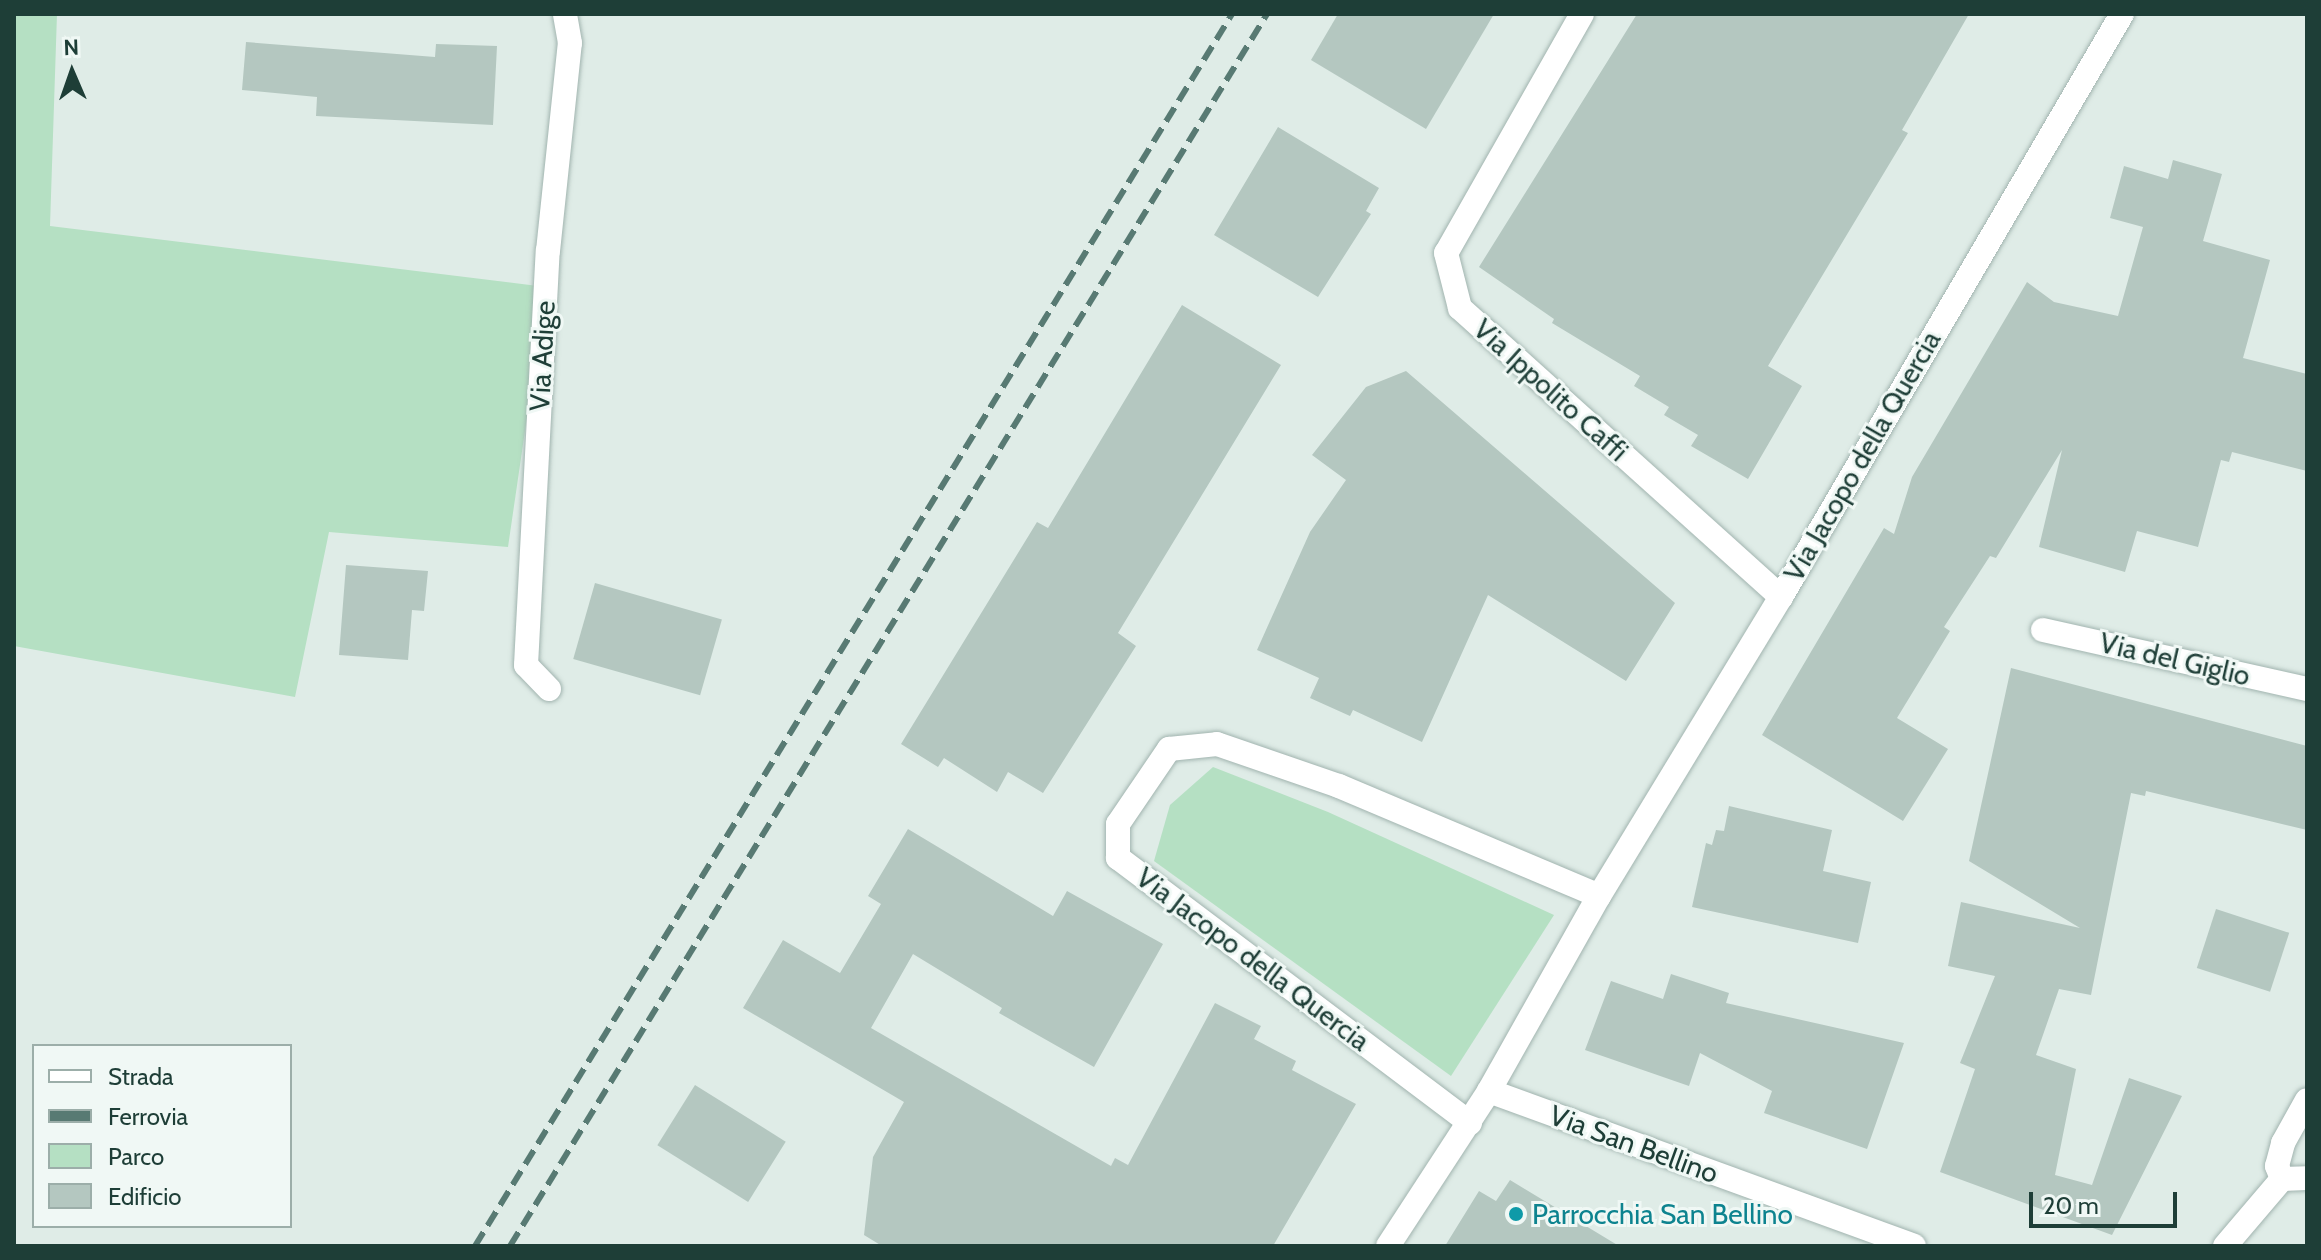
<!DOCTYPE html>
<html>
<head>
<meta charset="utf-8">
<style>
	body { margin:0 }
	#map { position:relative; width:2321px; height:1260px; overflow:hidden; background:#dfece7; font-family:Cabin,sans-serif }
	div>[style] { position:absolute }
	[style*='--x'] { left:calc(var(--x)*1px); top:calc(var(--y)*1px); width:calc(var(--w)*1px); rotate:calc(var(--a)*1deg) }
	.green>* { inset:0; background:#b5e0c3 }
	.building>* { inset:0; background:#b4c7c0; transform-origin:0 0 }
	.roads { filter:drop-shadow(0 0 2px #a1b4af) drop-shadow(0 0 2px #a1b4af) }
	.minor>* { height:24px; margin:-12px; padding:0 12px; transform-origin:12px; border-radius:12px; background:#fff }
	.rail>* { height:6px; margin-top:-3px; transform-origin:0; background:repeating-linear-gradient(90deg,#587a73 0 16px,transparent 0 24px) }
	.dots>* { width:22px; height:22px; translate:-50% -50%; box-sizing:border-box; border:4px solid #f0f8f5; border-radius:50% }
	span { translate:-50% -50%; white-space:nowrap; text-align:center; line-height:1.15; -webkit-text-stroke:6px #f0f8f5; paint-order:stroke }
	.street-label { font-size:28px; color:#1e3e37 }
	.culture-label { font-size:28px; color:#0d838f }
	.left { translate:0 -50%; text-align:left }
	.frame { position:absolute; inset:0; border:16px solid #1e3e37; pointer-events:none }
	.legend { position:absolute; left:32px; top:1044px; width:260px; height:184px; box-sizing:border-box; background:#f0f8f5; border:2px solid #9caea9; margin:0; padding:10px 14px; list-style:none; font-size:24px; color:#1e3e37 }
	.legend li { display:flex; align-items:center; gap:16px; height:40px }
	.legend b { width:40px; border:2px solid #9caea9 }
	.north { position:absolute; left:32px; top:32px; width:80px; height:80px; -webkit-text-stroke:6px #f0f8f5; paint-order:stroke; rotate:358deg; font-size:22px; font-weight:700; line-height:32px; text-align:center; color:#1e3e37 }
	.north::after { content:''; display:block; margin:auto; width:28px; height:36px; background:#1e3e37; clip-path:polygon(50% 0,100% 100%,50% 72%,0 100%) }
	.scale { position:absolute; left:2029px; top:1192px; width:148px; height:36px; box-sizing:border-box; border:4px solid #1e3e37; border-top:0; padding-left:10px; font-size:24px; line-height:28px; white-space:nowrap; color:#1e3e37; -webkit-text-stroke:6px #f0f8f5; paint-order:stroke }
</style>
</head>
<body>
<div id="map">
	<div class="green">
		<div style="clip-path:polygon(14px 14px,57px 14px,50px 226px,546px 287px,508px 547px,329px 532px,295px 697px,14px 646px)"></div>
		<div style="clip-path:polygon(1213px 767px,1328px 812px,1554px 915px,1451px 1076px,1154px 861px,1170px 805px)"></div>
	</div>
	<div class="building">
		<div style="clip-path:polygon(1338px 14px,1494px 14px,1426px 129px,1311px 60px)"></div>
		<div style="clip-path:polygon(1637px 14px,1969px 14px,1902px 130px,1908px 133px,1768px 366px,1802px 386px,1748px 479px,1691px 446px,1698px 435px,1664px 415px,1669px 407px,1634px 386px,1640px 376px,1552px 323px,1554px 319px,1479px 267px)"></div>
		<div style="clip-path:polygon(246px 42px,435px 57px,436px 44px,497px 46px,493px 125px,316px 116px,317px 97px,242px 90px)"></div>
		<div style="clip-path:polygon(1278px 127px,1379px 188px,1366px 211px,1371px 214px,1318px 297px,1214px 235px)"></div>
		<div style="clip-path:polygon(2173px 160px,2222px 174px,2203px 241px,2270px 260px,2243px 358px,2307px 374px,2307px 471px,2232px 452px,2229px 462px,2221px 460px,2198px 547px,2137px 531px,2125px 572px,2039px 547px,2062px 450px,1996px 558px,1990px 556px,1944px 627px,1950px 631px,1897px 718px,1948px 749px,1903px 821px,1762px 735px,1884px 528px,1894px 534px,1912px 477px,2027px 282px,2054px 302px,2118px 316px,2143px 227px,2110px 218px,2124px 166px,2168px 179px)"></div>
		<div style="clip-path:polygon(1182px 305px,1281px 365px,1118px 633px,1136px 646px,1043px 793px,1008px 772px,997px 792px,944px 758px,938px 767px,901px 744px,1037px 522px,1048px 528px)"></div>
		<div style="clip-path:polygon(1406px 371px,1675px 603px,1626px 681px,1488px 595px,1422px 742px,1353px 710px,1350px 716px,1310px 698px,1319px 678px,1257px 650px,1310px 532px,1346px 480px,1312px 455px,1366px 387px)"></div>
		<div style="clip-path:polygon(346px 565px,428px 571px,424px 611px,412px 610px,408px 660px,339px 655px)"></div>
		<div style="left:595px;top:583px;width:132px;height:79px;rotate:16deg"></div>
		<div style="clip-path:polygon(2011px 668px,2307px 746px,2307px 830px,2146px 791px,2145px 796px,2131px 793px,2091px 995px,2059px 989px,2036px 1055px,2076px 1069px,2055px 1175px,2092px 1185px,2129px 1078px,2182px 1096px,2112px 1235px,1940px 1172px,1975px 1069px,1960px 1063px,1995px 976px,1948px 966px,1961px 902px,2080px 928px,1969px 861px)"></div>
		<div style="clip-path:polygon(1729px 806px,1832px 830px,1823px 871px,1871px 882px,1858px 943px,1692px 907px,1706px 843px,1712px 845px,1716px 830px,1724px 831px)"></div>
		<div style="clip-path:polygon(908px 829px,1053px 916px,1067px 891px,1163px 944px,1094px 1067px,999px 1013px,1002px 1008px,913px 954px,871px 1028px,1111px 1166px,1115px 1158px,1128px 1165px,1215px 1003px,1261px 1026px,1254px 1039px,1296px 1061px,1292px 1070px,1356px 1104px,1273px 1246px,882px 1246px,864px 1235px,873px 1157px,904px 1102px,743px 1008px,783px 940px,840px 973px,881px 904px,868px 896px)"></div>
		<div style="left:2216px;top:909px;width:77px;height:62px;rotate:18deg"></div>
		<div style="clip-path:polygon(1671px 974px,1729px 993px,1726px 1003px,1904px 1043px,1867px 1149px,1764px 1113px,1772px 1091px,1700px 1053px,1689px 1086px,1585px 1050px,1611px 981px,1663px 999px)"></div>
		<div style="left:695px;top:1085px;width:107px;height:71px;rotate:32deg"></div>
		<div style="clip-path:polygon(1510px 1180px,1619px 1246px,1445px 1246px,1479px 1191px,1496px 1201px)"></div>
	</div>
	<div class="roads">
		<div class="minor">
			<div style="--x:1582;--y:14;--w:275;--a:119.6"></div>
			<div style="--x:1446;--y:253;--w:57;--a:75.7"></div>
			<div style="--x:1460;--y:308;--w:432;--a:42"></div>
			<div style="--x:2043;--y:630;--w:271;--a:12.6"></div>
			<div style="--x:549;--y:689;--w:33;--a:-134"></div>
			<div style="--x:526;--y:665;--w:415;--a:-87"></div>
			<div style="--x:548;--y:251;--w:209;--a:-84"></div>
			<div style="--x:570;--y:43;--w:29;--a:-100"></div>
			<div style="--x:1489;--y:1091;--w:452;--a:20"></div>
			<div style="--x:1470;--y:1123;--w:441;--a:-143"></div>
			<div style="--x:1118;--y:858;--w:34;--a:-90"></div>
			<div style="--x:1118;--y:824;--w:91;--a:-55.8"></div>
			<div style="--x:1169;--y:749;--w:48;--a:-5.9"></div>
			<div style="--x:1217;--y:744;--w:129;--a:19"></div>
			<div style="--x:1339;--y:786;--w:282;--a:22.9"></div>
			<div style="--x:2282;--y:1179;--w:14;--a:-111"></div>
			<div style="--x:2277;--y:1166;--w:24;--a:-75"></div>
			<div style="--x:2283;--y:1143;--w:49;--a:-60.8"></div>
			<div style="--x:1388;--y:1246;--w:185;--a:-56.9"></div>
			<div style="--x:1489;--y:1091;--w:224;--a:-60.6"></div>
			<div style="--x:1599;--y:896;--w:350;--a:-58.7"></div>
			<div style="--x:1781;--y:597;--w:675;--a:-59.68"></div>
			<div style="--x:2225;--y:1246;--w:88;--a:-49.6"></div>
			<div style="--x:2282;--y:1179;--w:25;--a:-2"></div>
		</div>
	</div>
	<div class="rail">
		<div style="--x:475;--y:1246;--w:1446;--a:-58.43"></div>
		<div style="--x:510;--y:1246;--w:1446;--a:-58.43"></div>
	</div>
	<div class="dots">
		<div style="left:1516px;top:1214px;background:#0f9aa8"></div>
	</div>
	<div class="street-label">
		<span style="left:542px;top:356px;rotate:-87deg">Via Adige</span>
		<span style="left:1551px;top:390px;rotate:42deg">Via Ippolito Caffi</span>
		<span style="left:1862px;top:456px;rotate:-60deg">Via Jacopo della Quercia</span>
		<span style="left:2175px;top:659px;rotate:13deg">Via del Giglio</span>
		<span style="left:1253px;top:959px;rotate:37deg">Via Jacopo della Quercia</span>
		<span style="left:1634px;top:1144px;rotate:20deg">Via San Bellino</span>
	</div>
	<div class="culture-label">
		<span class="left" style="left:1532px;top:1214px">Parrocchia San Bellino</span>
	</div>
	<div class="frame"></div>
	<ul class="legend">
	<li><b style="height:10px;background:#fff"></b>Strada</li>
	<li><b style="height:10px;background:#587a73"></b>Ferrovia</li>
	<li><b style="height:22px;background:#b5e0c3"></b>Parco</li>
	<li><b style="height:22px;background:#b4c7c0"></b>Edificio</li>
	</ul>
	<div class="north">N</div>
	<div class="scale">20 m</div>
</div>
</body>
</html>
